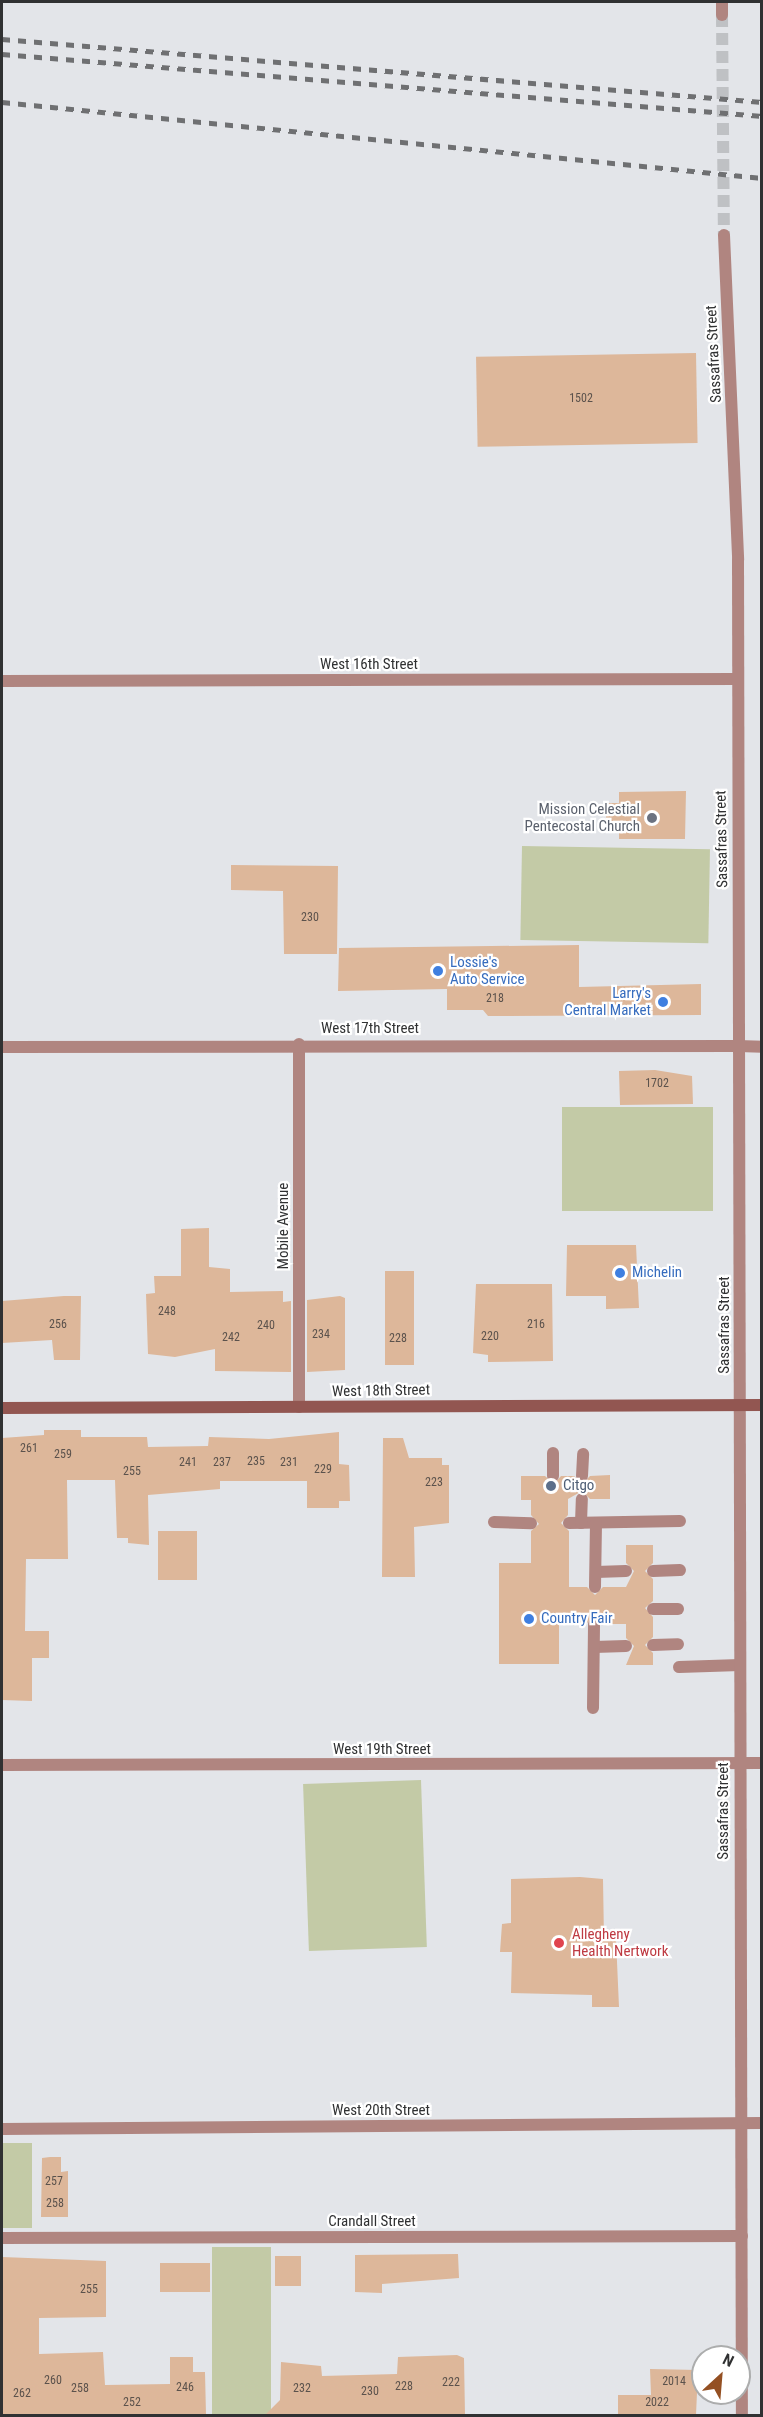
<!DOCTYPE html>
<html>
<head>
<meta charset="utf-8">
<style>
	body { margin:0 }
	#map { position:relative; width:763px; height:2417px; overflow:hidden; background:#e3e5e9; font-family:"Roboto Condensed",sans-serif }
	div>[style] { position:absolute }
	[style*='--x'] { left:calc(var(--x)*1px); top:calc(var(--y)*1px); width:calc(var(--w)*1px); rotate:calc(var(--a)*1deg) }
	.green>* { inset:0; background:#c3caa6; transform-origin:0 0 }
	.building>* { inset:0; background:#ddb79a; transform-origin:0 0 }
	.tertiary-tunnel>* { height:12px; margin-top:-6px; transform-origin:0; background:repeating-linear-gradient(90deg,#bfc1c4 0 12px,transparent 0 18px) }
	.service>* { height:12px; margin:-6px; padding:0 6px; transform-origin:6px; border-radius:6px; background:#b08580 }
	.minor>* { height:12px; margin:-6px; padding:0 6px; transform-origin:6px; border-radius:6px; background:#b08580 }
	.tertiary>* { height:12px; margin:-6px; padding:0 6px; transform-origin:6px; border-radius:6px; background:#b08580 }
	.secondary>* { height:12px; margin:-6px; padding:0 6px; transform-origin:6px; border-radius:6px; background:#925651 }
	.rail>* { height:4.5px; margin-top:-2.25px; transform-origin:0; background:repeating-linear-gradient(90deg,#6f7072 0 8px,transparent 0 16px) }
	.dots>* { width:16px; height:16px; translate:-50% -50%; box-sizing:border-box; border:3px solid #fff; border-radius:50% }
	span { translate:-50% -50%; white-space:nowrap; text-align:center; line-height:1.15; -webkit-text-stroke:4.5px #fff; paint-order:stroke }
	.number-label { font-size:12px; color:#5b524c }
	.number-label span { -webkit-text-stroke-width:0 }
	.street-label { font-size:15px; color:#303132 }
	.worship-label { font-size:15px; color:#5b616d }
	.right { translate:-100% -50%; text-align:right }
	.shop-label { font-size:15px; color:#366cbe }
	.left { translate:0 -50%; text-align:left }
	.service-label { font-size:15px; color:#4e5e75 }
	.health-label { font-size:15px; color:#be3a42 }
	.frame { position:absolute; inset:0; border:3px solid #303132; pointer-events:none }
	.north { position:absolute; left:691px; top:2345px; width:60px; height:60px; box-sizing:border-box; background:#fff; border:2px solid #acadad; border-radius:50%; rotate:26deg; font-size:16px; font-weight:700; line-height:24px; text-align:center; color:#303132 }
	.north::after { content:''; display:block; margin:auto; width:21px; height:27px; background:#945023; clip-path:polygon(50% 0,100% 100%,50% 72%,0 100%) }
</style>
</head>
<body>
<div id="map">
	<div class="green">
		<div style="left:522px;top:846px;width:188px;height:94px;rotate:1deg"></div>
		<div style="left:713px;top:1107px;width:104px;height:151px;rotate:90deg"></div>
		<div style="left:421px;top:1780px;width:167px;height:118px;rotate:88deg"></div>
		<div style="left:2px;top:2143px;width:30px;height:85px"></div>
		<div style="left:212px;top:2247px;width:59px;height:168px"></div>
	</div>
	<div class="building">
		<div style="left:696px;top:353px;width:90px;height:220px;rotate:89deg"></div>
		<div style="clip-path:polygon(686px 791px,685px 839px,619px 839px,619px 826px,606px 827px,606px 803px,619px 803px,619px 792px)"></div>
		<div style="clip-path:polygon(231px 865px,338px 866px,337px 954px,284px 954px,283px 891px,231px 890px)"></div>
		<div style="clip-path:polygon(579px 945px,579px 987px,701px 984px,701px 1015px,488px 1016px,483px 1010px,447px 1010px,447px 989px,338px 991px,339px 948px)"></div>
		<div style="clip-path:polygon(655px 1070px,692px 1076px,693px 1104px,620px 1105px,619px 1071px)"></div>
		<div style="clip-path:polygon(209px 1228px,209px 1267px,230px 1269px,230px 1292px,283px 1291px,283px 1302px,291px 1301px,291px 1372px,215px 1371px,215px 1349px,175px 1357px,148px 1354px,146px 1294px,155px 1293px,154px 1276px,181px 1276px,181px 1229px)"></div>
		<div style="clip-path:polygon(567px 1245px,636px 1245px,639px 1308px,606px 1309px,606px 1296px,566px 1296px)"></div>
		<div style="left:385px;top:1271px;width:29px;height:94px"></div>
		<div style="clip-path:polygon(476px 1284px,552px 1284px,553px 1361px,488px 1362px,488px 1355px,473px 1353px)"></div>
		<div style="clip-path:polygon(64px 1296px,81px 1296px,80px 1360px,54px 1360px,52px 1340px,2px 1343px,2px 1301px)"></div>
		<div style="clip-path:polygon(340px 1296px,345px 1298px,345px 1370px,307px 1372px,307px 1300px)"></div>
		<div style="clip-path:polygon(44px 1430px,81px 1430px,81px 1437px,147px 1437px,148px 1447px,208px 1446px,209px 1437px,269px 1439px,339px 1432px,339px 1464px,349px 1465px,350px 1501px,339px 1501px,339px 1508px,307px 1508px,307px 1481px,220px 1481px,220px 1489px,148px 1495px,149px 1545px,128px 1543px,128px 1538px,117px 1538px,115px 1480px,67px 1480px,68px 1559px,26px 1559px,25px 1631px,49px 1631px,49px 1658px,32px 1658px,32px 1701px,2px 1700px,2px 1438px,44px 1435px)"></div>
		<div style="clip-path:polygon(383px 1438px,403px 1438px,409px 1458px,442px 1458px,442px 1465px,449px 1465px,449px 1523px,414px 1527px,415px 1577px,382px 1577px)"></div>
		<div style="clip-path:polygon(610px 1475px,610px 1499px,590px 1499px,582px 1491px,568px 1499px,568px 1515px,561px 1523px,569px 1531px,569px 1587px,587px 1587px,595px 1595px,603px 1587px,626px 1587px,634px 1571px,626px 1563px,626px 1545px,653px 1545px,653px 1563px,645px 1571px,653px 1579px,653px 1601px,645px 1608px,653px 1617px,653px 1637px,645px 1645px,653px 1653px,653px 1665px,626px 1665px,634px 1646px,626px 1638px,626px 1624px,602px 1624px,594px 1616px,586px 1624px,559px 1624px,559px 1664px,499px 1664px,499px 1563px,531px 1563px,531px 1531px,539px 1524px,531px 1515px,531px 1500px,521px 1500px,521px 1476px,545px 1476px,554px 1484px,561px 1476px,574px 1476px,582px 1484px,590px 1476px)"></div>
		<div style="left:158px;top:1531px;width:39px;height:49px"></div>
		<div style="clip-path:polygon(580px 1877px,603px 1879px,604px 1939px,616px 1939px,619px 2007px,592px 2007px,592px 1995px,511px 1993px,512px 1952px,500px 1952px,502px 1924px,511px 1923px,511px 1879px)"></div>
		<div style="clip-path:polygon(50px 2157px,61px 2157px,61px 2172px,68px 2171px,68px 2217px,41px 2217px,42px 2158px)"></div>
		<div style="clip-path:polygon(458px 2254px,459px 2278px,382px 2284px,382px 2293px,355px 2292px,355px 2255px)"></div>
		<div style="left:275px;top:2256px;width:26px;height:30px"></div>
		<div style="clip-path:polygon(2px 2257px,106px 2261px,106px 2317px,39px 2318px,39px 2354px,103px 2352px,105px 2385px,170px 2384px,170px 2357px,193px 2357px,193px 2372px,205px 2372px,206px 2415px,2px 2415px)"></div>
		<div style="left:160px;top:2263px;width:50px;height:29px"></div>
		<div style="clip-path:polygon(457px 2355px,464px 2358px,465px 2415px,265px 2415px,280px 2400px,281px 2362px,321px 2366px,322px 2376px,397px 2374px,398px 2357px)"></div>
		<div style="clip-path:polygon(650px 2369px,698px 2370px,696px 2415px,618px 2415px,618px 2395px,651px 2395px)"></div>
	</div>
	<div class="tertiary-tunnel">
		<div style="--x:722;--y:15;--w:220;--a:89.5"></div>
	</div>
	<div class="service">
		<div style="--x:738;--y:1046;--w:24;--a:2"></div>
		<div style="--x:553;--y:1476;--w:23;--a:-90"></div>
		<div style="--x:582;--y:1476;--w:22;--a:-87"></div>
		<div style="--x:494;--y:1522;--w:37;--a:2"></div>
		<div style="--x:569;--y:1523;--w:111;--a:-1"></div>
		<div style="--x:581;--y:1523;--w:24;--a:-88"></div>
		<div style="--x:653;--y:1571;--w:27;--a:-2"></div>
		<div style="--x:596;--y:1572;--w:30;--a:-2"></div>
		<div style="--x:595;--y:1587;--w:64;--a:-89.1"></div>
		<div style="--x:653;--y:1609;--w:25;--a:0"></div>
		<div style="--x:653;--y:1645;--w:25;--a:-2"></div>
		<div style="--x:594;--y:1647;--w:32;--a:-2"></div>
		<div style="--x:679;--y:1667;--w:61;--a:-1.9"></div>
		<div style="--x:593;--y:1708;--w:84;--a:-89.3"></div>
	</div>
	<div class="minor">
		<div style="--x:2;--y:681;--w:735;--a:-0.16"></div>
		<div style="--x:299;--y:1044;--w:363;--a:90"></div>
		<div style="--x:2;--y:1047;--w:736;--a:-0.08"></div>
		<div style="--x:2;--y:1765;--w:760;--a:-0.15"></div>
		<div style="--x:2;--y:2129;--w:760;--a:-0.45"></div>
		<div style="--x:2;--y:2238;--w:740;--a:-0.15"></div>
	</div>
	<div class="tertiary">
		<div style="--x:722;--y:2;--w:13;--a:90"></div>
		<div style="--x:724;--y:235;--w:325;--a:87.5"></div>
		<div style="--x:738;--y:560;--w:1856;--a:89.88"></div>
	</div>
	<div class="secondary">
		<div style="--x:2;--y:1408;--w:760;--a:-0.23"></div>
	</div>
	<div class="rail">
		<div style="--x:2;--y:39;--w:763;--a:4.74"></div>
		<div style="--x:2;--y:54;--w:763;--a:4.66"></div>
		<div style="--x:2;--y:102;--w:764;--a:5.71"></div>
	</div>
	<div class="dots">
		<div style="left:652px;top:818px;background:#6b7280"></div>
		<div style="left:438px;top:971px;background:#3f7fe0"></div>
		<div style="left:663px;top:1002px;background:#3f7fe0"></div>
		<div style="left:620px;top:1273px;background:#3f7fe0"></div>
		<div style="left:551px;top:1486px;background:#5c6f8a"></div>
		<div style="left:529px;top:1619px;background:#3f7fe0"></div>
		<div style="left:559px;top:1943px;background:#e0444e"></div>
	</div>
	<div class="number-label">
		<span style="left:581px;top:399px">1502</span>
		<span style="left:310px;top:918px">230</span>
		<span style="left:495px;top:999px">218</span>
		<span style="left:657px;top:1084px">1702</span>
		<span style="left:167px;top:1312px">248</span>
		<span style="left:58px;top:1325px">256</span>
		<span style="left:536px;top:1325px">216</span>
		<span style="left:266px;top:1326px">240</span>
		<span style="left:321px;top:1335px">234</span>
		<span style="left:490px;top:1337px">220</span>
		<span style="left:231px;top:1338px">242</span>
		<span style="left:398px;top:1339px">228</span>
		<span style="left:29px;top:1449px">261</span>
		<span style="left:63px;top:1455px">259</span>
		<span style="left:256px;top:1462px">235</span>
		<span style="left:188px;top:1463px">241</span>
		<span style="left:222px;top:1463px">237</span>
		<span style="left:289px;top:1463px">231</span>
		<span style="left:323px;top:1470px">229</span>
		<span style="left:132px;top:1472px">255</span>
		<span style="left:434px;top:1483px">223</span>
		<span style="left:54px;top:2182px">257</span>
		<span style="left:55px;top:2204px">258</span>
		<span style="left:89px;top:2290px">255</span>
		<span style="left:53px;top:2381px">260</span>
		<span style="left:674px;top:2382px">2014</span>
		<span style="left:451px;top:2383px">222</span>
		<span style="left:404px;top:2387px">228</span>
		<span style="left:185px;top:2388px">246</span>
		<span style="left:80px;top:2389px">258</span>
		<span style="left:302px;top:2389px">232</span>
		<span style="left:370px;top:2392px">230</span>
		<span style="left:22px;top:2394px">262</span>
		<span style="left:132px;top:2403px">252</span>
		<span style="left:657px;top:2403px">2022</span>
	</div>
	<div class="street-label">
		<span style="left:714px;top:354px;rotate:-93deg">Sassafras Street</span>
		<span style="left:369px;top:665px">West 16th Street</span>
		<span style="left:722px;top:839px;rotate:-91deg">Sassafras Street</span>
		<span style="left:370px;top:1029px">West 17th Street</span>
		<span style="left:284px;top:1226px;rotate:-90deg">Mobile Avenue</span>
		<span style="left:725px;top:1325px;rotate:-90deg">Sassafras Street</span>
		<span style="left:381px;top:1391px;rotate:-1deg">West 18th Street</span>
		<span style="left:382px;top:1750px">West 19th Street</span>
		<span style="left:724px;top:1811px;rotate:-90deg">Sassafras Street</span>
		<span style="left:381px;top:2111px">West 20th Street</span>
		<span style="left:372px;top:2222px">Crandall Street</span>
	</div>
	<div class="worship-label">
		<span class="right" style="left:640px;top:818px">Mission Celestial<br>Pentecostal Church</span>
	</div>
	<div class="shop-label">
		<span class="left" style="left:450px;top:971px">Lossie's<br>Auto Service</span>
		<span class="right" style="left:651px;top:1002px">Larry's<br>Central Market</span>
		<span class="left" style="left:632px;top:1273px">Michelin</span>
		<span class="left" style="left:541px;top:1619px">Country Fair</span>
	</div>
	<div class="service-label">
		<span class="left" style="left:563px;top:1486px">Citgo</span>
	</div>
	<div class="health-label">
		<span class="left" style="left:572px;top:1943px">Allegheny<br>Health Nertwork</span>
	</div>
	<div class="frame"></div>
	<div class="north">N</div>
</div>
</body>
</html>
